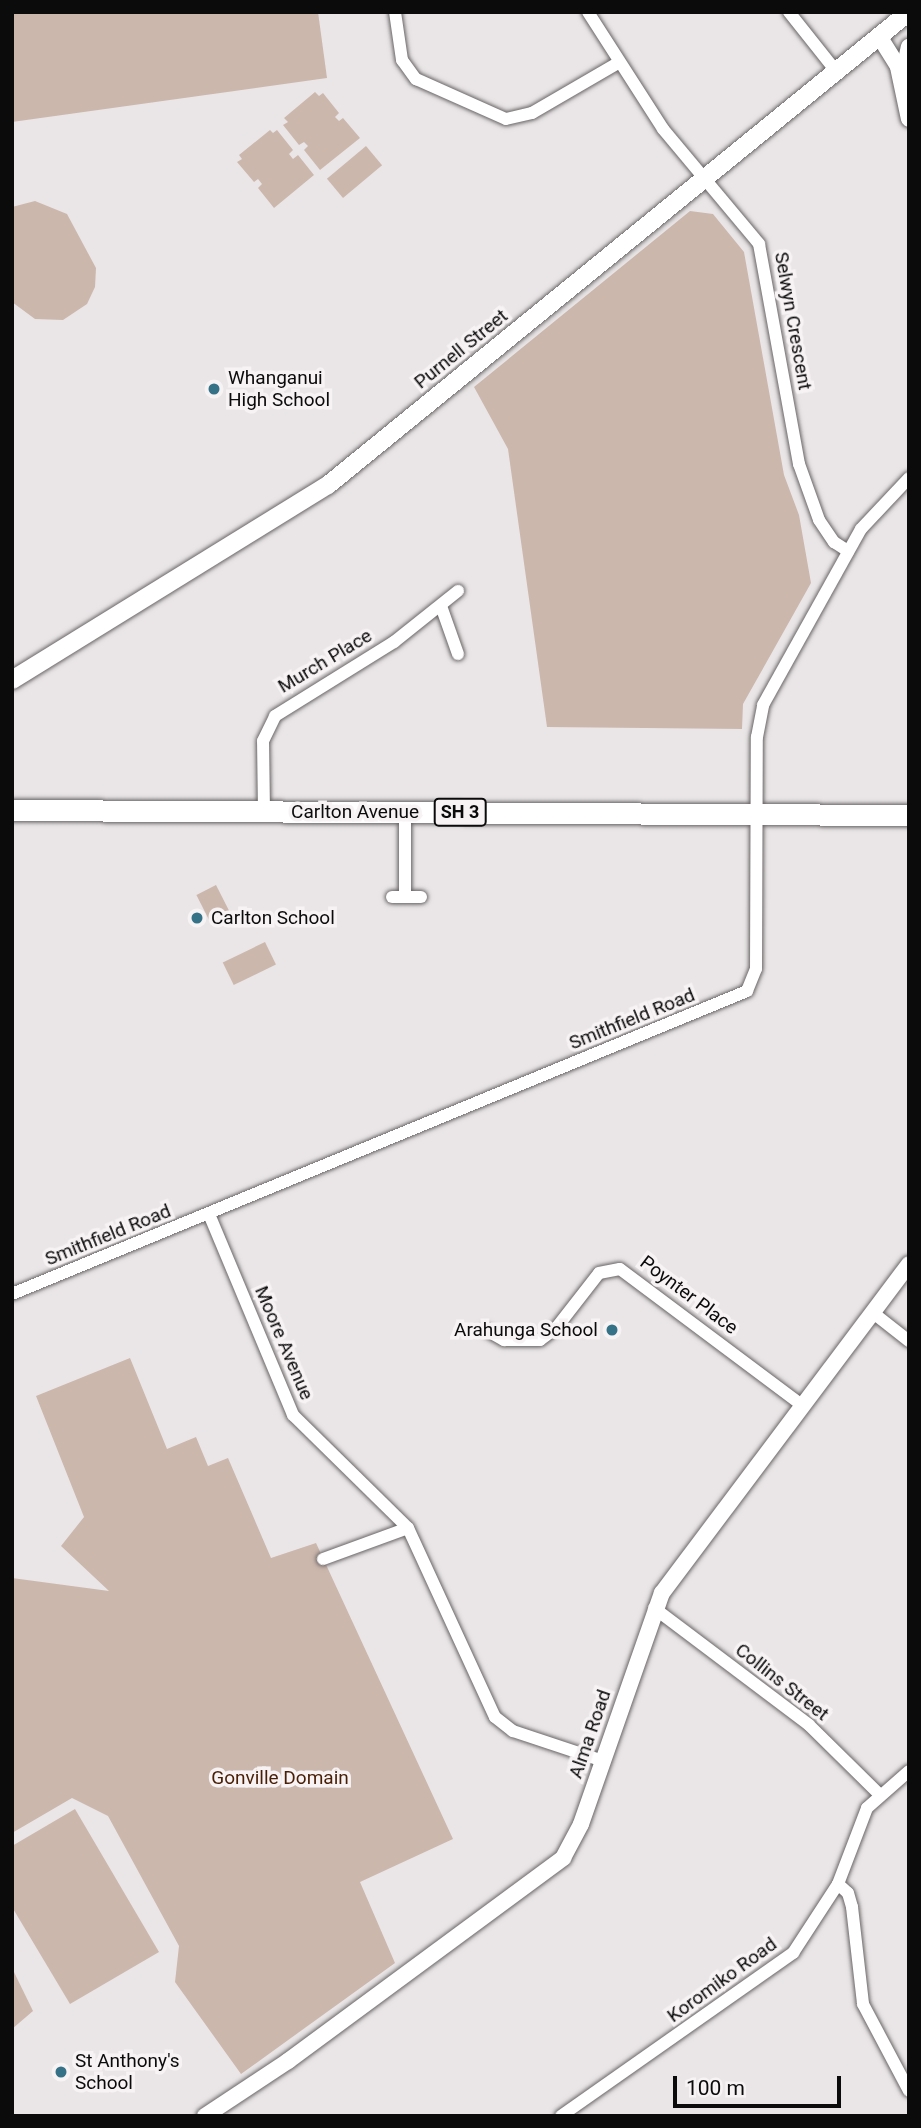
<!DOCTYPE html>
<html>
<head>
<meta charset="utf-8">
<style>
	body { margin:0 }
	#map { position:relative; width:921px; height:2128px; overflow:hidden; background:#eae6e7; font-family:Roboto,sans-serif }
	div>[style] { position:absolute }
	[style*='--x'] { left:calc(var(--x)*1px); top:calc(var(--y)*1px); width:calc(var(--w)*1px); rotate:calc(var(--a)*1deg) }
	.green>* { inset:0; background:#ccb7ad; transform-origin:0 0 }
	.roads { filter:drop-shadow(0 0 2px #696566) drop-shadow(0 0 2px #696566) }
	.minor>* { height:12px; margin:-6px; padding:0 6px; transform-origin:6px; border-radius:6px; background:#fff }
	.tertiary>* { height:16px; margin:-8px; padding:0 8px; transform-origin:8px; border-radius:8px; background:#fff }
	.secondary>* { height:18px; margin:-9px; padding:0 9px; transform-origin:9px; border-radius:9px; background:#fff }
	.trunk>* { height:21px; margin:-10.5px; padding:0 10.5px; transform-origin:10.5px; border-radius:10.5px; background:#fff }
	.dots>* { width:19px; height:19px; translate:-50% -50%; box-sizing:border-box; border:4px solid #f7f3f4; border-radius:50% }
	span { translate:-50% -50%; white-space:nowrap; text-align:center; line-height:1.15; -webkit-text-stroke:7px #f7f3f4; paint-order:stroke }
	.shield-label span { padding:2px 5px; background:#f7f3f4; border:2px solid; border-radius:5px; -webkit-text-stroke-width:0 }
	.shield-label { font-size:18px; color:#0c0b0b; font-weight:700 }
	.street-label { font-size:19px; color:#0c0b0b }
	.poi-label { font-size:19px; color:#0c0b0b }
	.left { translate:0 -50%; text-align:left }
	.right { translate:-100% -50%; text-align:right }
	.park-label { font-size:19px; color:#491e05 }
	.frame { position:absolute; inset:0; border:14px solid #0c0b0b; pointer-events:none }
	.scale { position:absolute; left:673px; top:2076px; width:168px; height:32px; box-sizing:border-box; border:4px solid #0c0b0b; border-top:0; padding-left:9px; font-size:21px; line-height:24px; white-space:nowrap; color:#0c0b0b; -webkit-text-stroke:5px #f7f3f4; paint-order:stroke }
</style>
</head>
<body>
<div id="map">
	<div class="green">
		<div style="clip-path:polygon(12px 12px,318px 12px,327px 78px,12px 122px)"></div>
		<div style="clip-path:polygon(315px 92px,319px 96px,323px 93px,339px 113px,335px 117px,339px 121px,343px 118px,360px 138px,320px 170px,304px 150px,308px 146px,304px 142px,299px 145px,283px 125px,288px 122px,284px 118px)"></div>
		<div style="clip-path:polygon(270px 130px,273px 133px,277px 130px,293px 150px,289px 154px,293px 159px,298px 155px,314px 175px,274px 208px,258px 188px,262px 184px,258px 179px,254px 182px,237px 162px,242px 159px,239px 155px)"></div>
		<div style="left:366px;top:146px;width:25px;height:51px;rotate:50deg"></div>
		<div style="clip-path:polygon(35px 201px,67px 214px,96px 268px,95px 287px,87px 304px,63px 320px,35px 319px,12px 302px,12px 207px)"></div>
		<div style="clip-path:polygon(690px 211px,713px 214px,744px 252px,784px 475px,799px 515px,811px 583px,743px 704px,742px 729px,547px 727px,508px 449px,474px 387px)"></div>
		<div style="left:216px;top:885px;width:35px;height:22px;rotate:63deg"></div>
		<div style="left:265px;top:942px;width:25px;height:47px;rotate:64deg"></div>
		<div style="clip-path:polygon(130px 1358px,167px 1449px,196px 1437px,208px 1466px,228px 1458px,271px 1558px,316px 1543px,453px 1839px,360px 1882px,395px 1963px,241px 2074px,175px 1982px,179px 1946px,108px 1816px,72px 1798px,12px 1833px,12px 1578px,109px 1591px,61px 1546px,84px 1517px,36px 1396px)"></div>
		<div style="clip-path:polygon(75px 1809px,159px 1952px,70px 2004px,12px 1907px,12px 1846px)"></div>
		<div style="clip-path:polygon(12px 1968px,33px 2011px,12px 2029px)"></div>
	</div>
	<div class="roads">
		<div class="minor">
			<div style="--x:395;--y:12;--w:49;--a:81.7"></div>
			<div style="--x:402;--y:60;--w:24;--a:54"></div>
			<div style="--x:416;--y:79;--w:98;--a:24"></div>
			<div style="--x:506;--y:119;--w:27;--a:-13"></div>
			<div style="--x:532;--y:113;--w:99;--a:-30.2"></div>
			<div style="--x:588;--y:12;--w:139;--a:57.3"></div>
			<div style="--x:663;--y:129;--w:150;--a:50.1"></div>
			<div style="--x:759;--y:244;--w:224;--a:79.7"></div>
			<div style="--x:799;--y:464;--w:59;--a:70.3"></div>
			<div style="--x:819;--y:520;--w:27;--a:56"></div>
			<div style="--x:834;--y:542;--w:17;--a:33"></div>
			<div style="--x:789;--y:12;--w:75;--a:51.5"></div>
			<div style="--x:441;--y:606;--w:51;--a:70.5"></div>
			<div style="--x:264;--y:811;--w:70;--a:-90.8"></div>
			<div style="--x:263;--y:741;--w:28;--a:-64"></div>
			<div style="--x:275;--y:716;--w:140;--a:-31.9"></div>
			<div style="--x:394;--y:642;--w:82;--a:-38.6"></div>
			<div style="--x:405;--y:812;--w:85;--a:90"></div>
			<div style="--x:392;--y:897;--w:29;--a:0"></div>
			<div style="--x:209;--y:1214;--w:218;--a:67.3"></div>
			<div style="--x:293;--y:1415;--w:161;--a:44.5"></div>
			<div style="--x:408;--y:1528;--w:208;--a:65.3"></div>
			<div style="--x:495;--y:1717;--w:23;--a:38"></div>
			<div style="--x:513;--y:1731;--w:95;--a:18.4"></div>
			<div style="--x:12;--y:1294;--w:795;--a:-22.4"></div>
			<div style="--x:747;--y:991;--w:24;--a:-68"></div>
			<div style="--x:756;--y:969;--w:232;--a:-89.8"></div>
			<div style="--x:757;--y:737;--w:33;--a:-79"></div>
			<div style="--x:763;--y:705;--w:201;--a:-60.9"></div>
			<div style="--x:861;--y:529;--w:70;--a:-46.7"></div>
			<div style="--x:872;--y:1312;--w:47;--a:38.1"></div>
			<div style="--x:486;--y:1330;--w:21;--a:29"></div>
			<div style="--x:504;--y:1340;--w:36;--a:0"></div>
			<div style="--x:540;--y:1340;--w:21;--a:-37"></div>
			<div style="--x:557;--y:1327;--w:68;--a:-52.1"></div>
			<div style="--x:599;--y:1273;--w:21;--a:-11"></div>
			<div style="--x:620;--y:1269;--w:227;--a:36.8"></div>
			<div style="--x:323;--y:1559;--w:90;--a:-20"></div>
			<div style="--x:654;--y:1608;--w:194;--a:37"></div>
			<div style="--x:809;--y:1725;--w:98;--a:44.6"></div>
			<div style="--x:838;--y:1884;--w:13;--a:42"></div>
			<div style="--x:848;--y:1893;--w:15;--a:74"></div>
			<div style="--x:852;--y:1907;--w:98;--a:83.5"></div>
			<div style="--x:863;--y:2004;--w:98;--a:62.1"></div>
			<div style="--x:561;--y:2116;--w:284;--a:-35.1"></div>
			<div style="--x:793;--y:1953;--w:82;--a:-56.9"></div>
			<div style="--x:838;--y:1884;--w:81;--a:-69.1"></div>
			<div style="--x:867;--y:1808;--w:56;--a:-41.4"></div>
		</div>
		<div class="tertiary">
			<div style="--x:879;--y:36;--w:36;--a:58"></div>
			<div style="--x:898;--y:67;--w:53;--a:78.1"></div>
			<div style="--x:902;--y:79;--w:33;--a:-78"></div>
			<div style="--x:205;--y:2116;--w:100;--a:-33.5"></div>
			<div style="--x:288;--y:2061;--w:342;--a:-36.4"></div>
			<div style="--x:563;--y:1858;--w:38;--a:-62"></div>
			<div style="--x:581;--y:1824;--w:245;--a:-70.7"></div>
			<div style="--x:662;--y:1593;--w:411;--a:-53.1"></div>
		</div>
		<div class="secondary">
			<div style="--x:12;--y:680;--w:371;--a:-31.7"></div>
			<div style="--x:328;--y:485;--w:749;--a:-39.15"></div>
		</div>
		<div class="trunk">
			<div style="--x:12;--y:810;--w:897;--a:0.32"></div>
		</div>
	</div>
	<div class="dots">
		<div style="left:214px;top:389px;background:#357288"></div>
		<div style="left:197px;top:918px;background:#357288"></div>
		<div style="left:612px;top:1330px;background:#357288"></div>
		<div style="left:61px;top:2072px;background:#357288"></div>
	</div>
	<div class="shield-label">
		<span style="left:460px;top:812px">SH 3</span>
	</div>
	<div class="street-label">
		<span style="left:793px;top:321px;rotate:80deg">Selwyn Crescent</span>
		<span style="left:461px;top:349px;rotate:-39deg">Purnell Street</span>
		<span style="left:325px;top:661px;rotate:-31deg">Murch Place</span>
		<span style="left:355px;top:812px">Carlton Avenue</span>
		<span style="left:632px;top:1019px;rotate:-22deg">Smithfield Road</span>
		<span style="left:108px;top:1235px;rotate:-22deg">Smithfield Road</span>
		<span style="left:689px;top:1295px;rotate:37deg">Poynter Place</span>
		<span style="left:284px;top:1343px;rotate:67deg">Moore Avenue</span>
		<span style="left:782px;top:1682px;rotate:38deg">Collins Street</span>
		<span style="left:590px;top:1734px;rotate:-71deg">Alma Road</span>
		<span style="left:722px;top:1980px;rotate:-36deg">Koromiko Road</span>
	</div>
	<div class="poi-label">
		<span class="left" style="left:228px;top:389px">Whanganui<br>High School</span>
		<span class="left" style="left:211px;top:918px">Carlton School</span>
		<span class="right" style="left:598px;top:1330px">Arahunga School</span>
		<span class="left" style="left:75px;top:2072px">St Anthony's<br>School</span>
	</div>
	<div class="park-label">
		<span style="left:280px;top:1778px">Gonville Domain</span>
	</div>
	<div class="frame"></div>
	<div class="scale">100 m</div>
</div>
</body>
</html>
